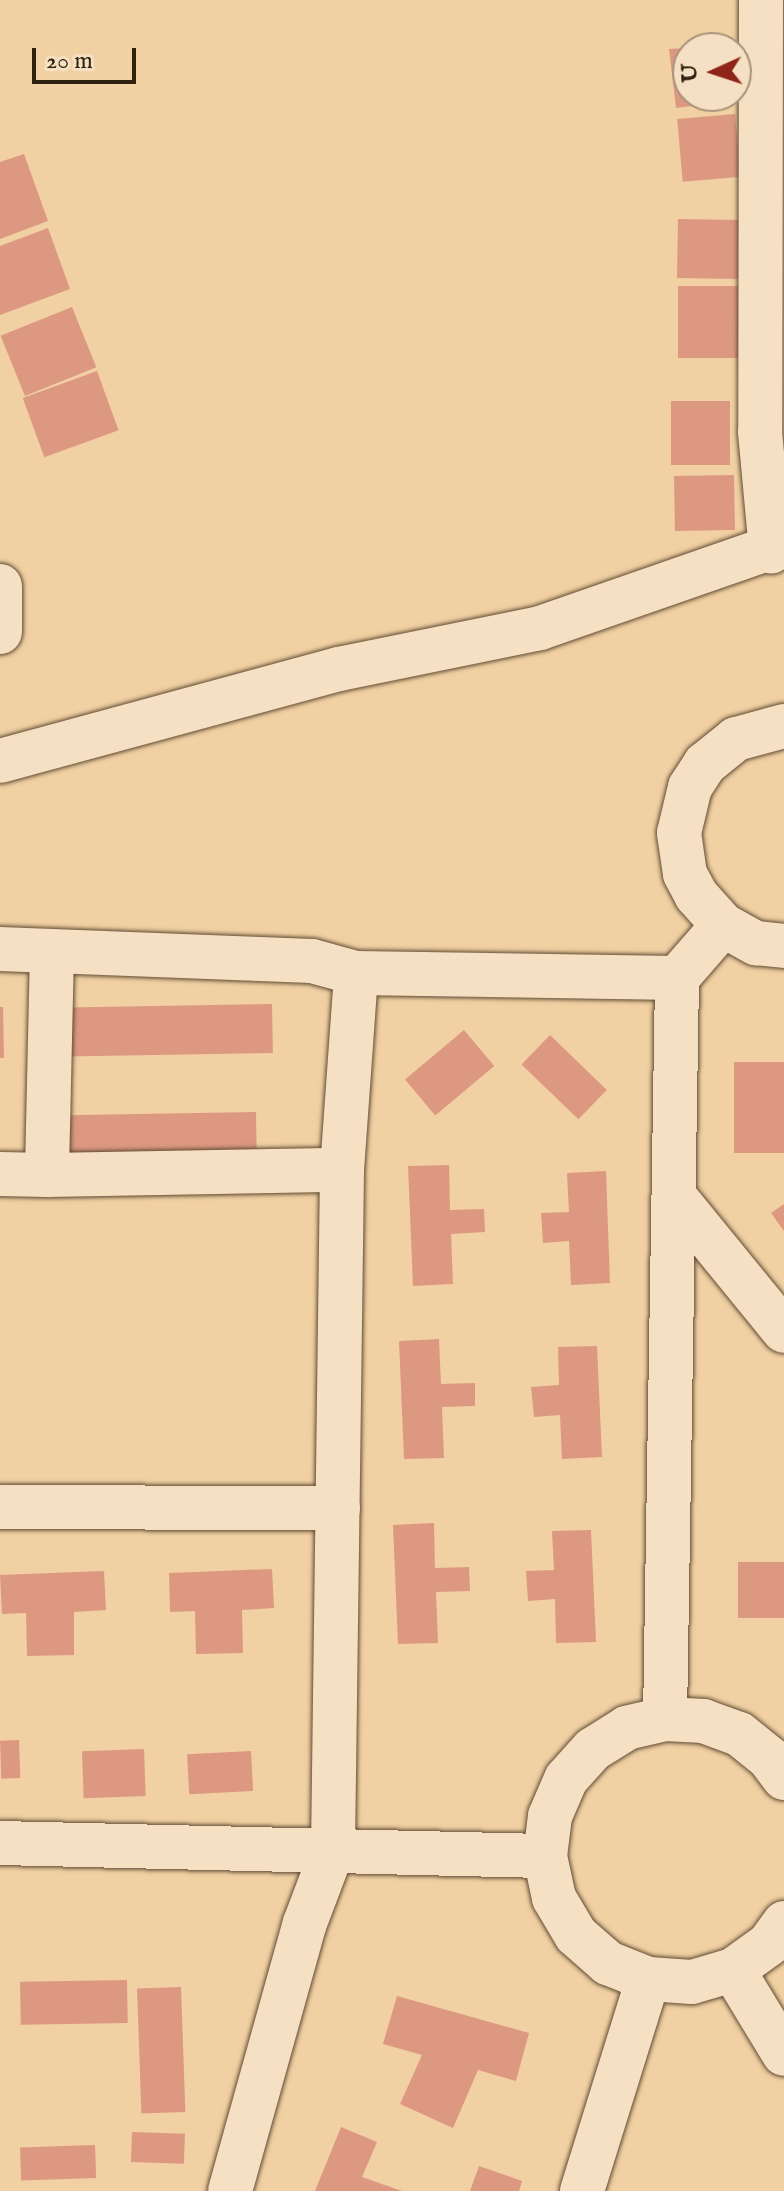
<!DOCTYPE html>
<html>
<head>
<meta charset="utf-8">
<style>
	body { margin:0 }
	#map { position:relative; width:784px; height:2191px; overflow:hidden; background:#f1d0a3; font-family:"IM FELL English",serif }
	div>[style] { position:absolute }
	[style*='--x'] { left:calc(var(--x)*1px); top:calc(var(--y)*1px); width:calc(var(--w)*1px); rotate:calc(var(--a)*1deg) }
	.building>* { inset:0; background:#dd9882; transform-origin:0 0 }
	.roads { filter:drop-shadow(0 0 2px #604c33) drop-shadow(0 0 2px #604c33) }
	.minor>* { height:44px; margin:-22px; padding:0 22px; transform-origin:22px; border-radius:22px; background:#f6e0c3 }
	span { translate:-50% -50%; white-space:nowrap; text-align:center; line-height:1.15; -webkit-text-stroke:6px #f6e0c3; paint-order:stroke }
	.north { position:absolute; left:672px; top:32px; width:80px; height:80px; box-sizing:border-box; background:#f6e0c3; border:2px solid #a7937b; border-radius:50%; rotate:267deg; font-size:22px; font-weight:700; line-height:32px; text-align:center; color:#30200e }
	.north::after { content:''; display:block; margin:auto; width:28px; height:36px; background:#8f2418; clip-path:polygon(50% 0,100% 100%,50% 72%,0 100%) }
	.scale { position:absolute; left:32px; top:48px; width:104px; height:36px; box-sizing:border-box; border:4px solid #30200e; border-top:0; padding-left:10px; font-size:24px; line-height:28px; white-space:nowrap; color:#30200e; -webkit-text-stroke:6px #f6e0c3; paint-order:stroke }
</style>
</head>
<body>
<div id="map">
	<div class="building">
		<div style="clip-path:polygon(731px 41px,732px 48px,694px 48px,694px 46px)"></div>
		<div style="clip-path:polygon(688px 48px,688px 96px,738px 96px,738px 100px,676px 108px,669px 49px)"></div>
		<div style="left:735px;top:114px;width:63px;height:58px;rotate:85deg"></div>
		<div style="clip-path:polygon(24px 154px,48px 221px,0 239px,0 162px)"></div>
		<div style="left:678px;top:219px;width:61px;height:59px;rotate:1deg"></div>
		<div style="clip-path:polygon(48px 228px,70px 289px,0 315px,0 246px)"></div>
		<div style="left:678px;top:286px;width:61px;height:72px"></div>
		<div style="left:72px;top:307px;width:65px;height:77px;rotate:68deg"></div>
		<div style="left:97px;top:371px;width:63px;height:79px;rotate:70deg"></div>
		<div style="left:671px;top:401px;width:59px;height:64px"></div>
		<div style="left:734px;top:475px;width:55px;height:60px;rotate:89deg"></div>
		<div style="left:272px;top:1004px;width:49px;height:206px;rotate:89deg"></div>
		<div style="clip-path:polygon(0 1007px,3px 1007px,4px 1058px,0 1058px)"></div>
		<div style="left:464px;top:1030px;width:47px;height:77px;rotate:50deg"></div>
		<div style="left:550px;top:1035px;width:79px;height:41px;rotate:44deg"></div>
		<div style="left:734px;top:1062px;width:50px;height:91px"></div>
		<div style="left:256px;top:1112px;width:49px;height:206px;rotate:89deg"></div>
		<div style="clip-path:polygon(449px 1165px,450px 1210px,484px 1209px,485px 1232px,451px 1234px,453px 1284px,413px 1286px,408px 1166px)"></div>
		<div style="clip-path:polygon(606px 1171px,610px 1283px,571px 1285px,569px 1241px,543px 1243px,541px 1213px,569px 1212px,567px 1173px)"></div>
		<div style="clip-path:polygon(784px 1204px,784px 1231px,771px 1213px)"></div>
		<div style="clip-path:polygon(439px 1339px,441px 1384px,475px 1383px,475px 1406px,442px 1407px,444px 1458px,404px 1459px,399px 1341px)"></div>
		<div style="clip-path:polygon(597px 1346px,602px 1457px,562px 1459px,560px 1415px,534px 1417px,531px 1387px,559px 1385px,558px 1347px)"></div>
		<div style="clip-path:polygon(434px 1523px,435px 1568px,469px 1567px,470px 1591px,436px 1592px,438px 1643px,398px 1644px,393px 1525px)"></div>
		<div style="clip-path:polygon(591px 1530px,596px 1642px,556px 1643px,555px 1599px,528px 1601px,526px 1571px,554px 1570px,552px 1531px)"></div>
		<div style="left:784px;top:1562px;width:56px;height:46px;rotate:90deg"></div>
		<div style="clip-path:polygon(272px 1569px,274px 1608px,242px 1610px,243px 1653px,196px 1654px,195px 1611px,170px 1612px,169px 1573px)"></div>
		<div style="clip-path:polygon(104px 1571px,106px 1610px,74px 1612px,74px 1655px,27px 1656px,26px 1613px,2px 1614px,0 1575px)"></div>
		<div style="left:19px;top:1740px;width:38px;height:19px;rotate:88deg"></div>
		<div style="left:144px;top:1749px;width:47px;height:62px;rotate:88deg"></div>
		<div style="left:251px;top:1751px;width:40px;height:64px;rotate:87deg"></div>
		<div style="left:127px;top:1980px;width:43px;height:107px;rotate:89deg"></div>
		<div style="left:181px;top:1987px;width:125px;height:44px;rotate:88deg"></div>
		<div style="clip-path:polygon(397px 1996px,529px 2033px,516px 2081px,478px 2070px,453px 2128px,400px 2104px,422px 2055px,383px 2044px)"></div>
		<div style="clip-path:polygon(341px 2127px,377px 2142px,362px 2177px,402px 2191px,315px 2191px)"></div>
		<div style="left:132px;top:2132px;width:53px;height:30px;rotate:2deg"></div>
		<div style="left:95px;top:2145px;width:33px;height:75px;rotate:88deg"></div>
		<div style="clip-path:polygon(479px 2166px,522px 2181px,519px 2191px,470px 2191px)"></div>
	</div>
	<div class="roads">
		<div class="minor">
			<div style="--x:761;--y:0;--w:432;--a:90.1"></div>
			<div style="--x:760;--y:432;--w:120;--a:84.7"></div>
			<div style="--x:0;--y:586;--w:46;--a:90"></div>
			<div style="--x:784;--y:726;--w:50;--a:164.8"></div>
			<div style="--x:736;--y:739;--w:40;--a:141"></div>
			<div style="--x:705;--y:764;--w:27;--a:123"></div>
			<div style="--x:690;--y:787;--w:47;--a:103.4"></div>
			<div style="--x:679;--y:833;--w:41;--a:81.7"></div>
			<div style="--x:685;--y:874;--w:24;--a:62"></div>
			<div style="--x:696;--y:895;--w:40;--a:48"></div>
			<div style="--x:723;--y:925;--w:38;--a:29"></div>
			<div style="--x:756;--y:943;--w:28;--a:6"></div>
			<div style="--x:0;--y:761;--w:351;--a:-15.2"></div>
			<div style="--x:339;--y:669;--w:205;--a:-11.5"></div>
			<div style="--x:540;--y:628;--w:258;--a:-19.2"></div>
			<div style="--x:0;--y:949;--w:312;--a:2.2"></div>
			<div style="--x:312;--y:961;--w:46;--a:15.3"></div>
			<div style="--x:356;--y:973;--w:321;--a:0.9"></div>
			<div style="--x:52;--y:951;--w:224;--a:91.3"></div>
			<div style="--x:47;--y:1175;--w:295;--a:-1"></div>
			<div style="--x:0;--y:1174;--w:47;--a:1.2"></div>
			<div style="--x:674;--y:1196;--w:174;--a:50.8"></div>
			<div style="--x:0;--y:1507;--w:338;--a:0.2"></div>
			<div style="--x:665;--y:1719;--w:741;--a:-89.07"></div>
			<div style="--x:677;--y:978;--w:70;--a:-49"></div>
			<div style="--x:784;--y:1778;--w:25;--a:-127"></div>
			<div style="--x:769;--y:1758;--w:38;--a:-141"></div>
			<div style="--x:739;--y:1734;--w:37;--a:-160"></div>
			<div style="--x:704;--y:1721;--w:39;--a:-177"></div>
			<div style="--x:665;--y:1719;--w:39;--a:167"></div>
			<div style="--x:627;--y:1728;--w:40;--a:148"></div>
			<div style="--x:593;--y:1749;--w:40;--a:132"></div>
			<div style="--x:566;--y:1779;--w:40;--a:113.4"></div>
			<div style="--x:550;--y:1816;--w:40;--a:97.1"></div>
			<div style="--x:545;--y:1856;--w:43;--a:77.9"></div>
			<div style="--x:554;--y:1898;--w:43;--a:59.3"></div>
			<div style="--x:576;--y:1935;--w:43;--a:41.2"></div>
			<div style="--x:608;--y:1963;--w:43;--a:21.8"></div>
			<div style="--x:648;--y:1979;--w:44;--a:3.9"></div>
			<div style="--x:692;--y:1982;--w:43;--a:-16.3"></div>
			<div style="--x:733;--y:1970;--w:44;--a:-35.8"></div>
			<div style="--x:769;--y:1944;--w:26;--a:-54"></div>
			<div style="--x:0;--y:1843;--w:545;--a:1.37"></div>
			<div style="--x:733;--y:1970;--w:98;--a:58.7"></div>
			<div style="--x:230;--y:2191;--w:278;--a:-74.4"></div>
			<div style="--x:305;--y:1923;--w:79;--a:-69.3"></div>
			<div style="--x:333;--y:1849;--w:679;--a:-89.24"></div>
			<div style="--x:342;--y:1170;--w:197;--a:-85.9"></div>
			<div style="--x:582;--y:2191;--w:222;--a:-72.7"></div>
		</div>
	</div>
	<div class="north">U</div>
	<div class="scale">20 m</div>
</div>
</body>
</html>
